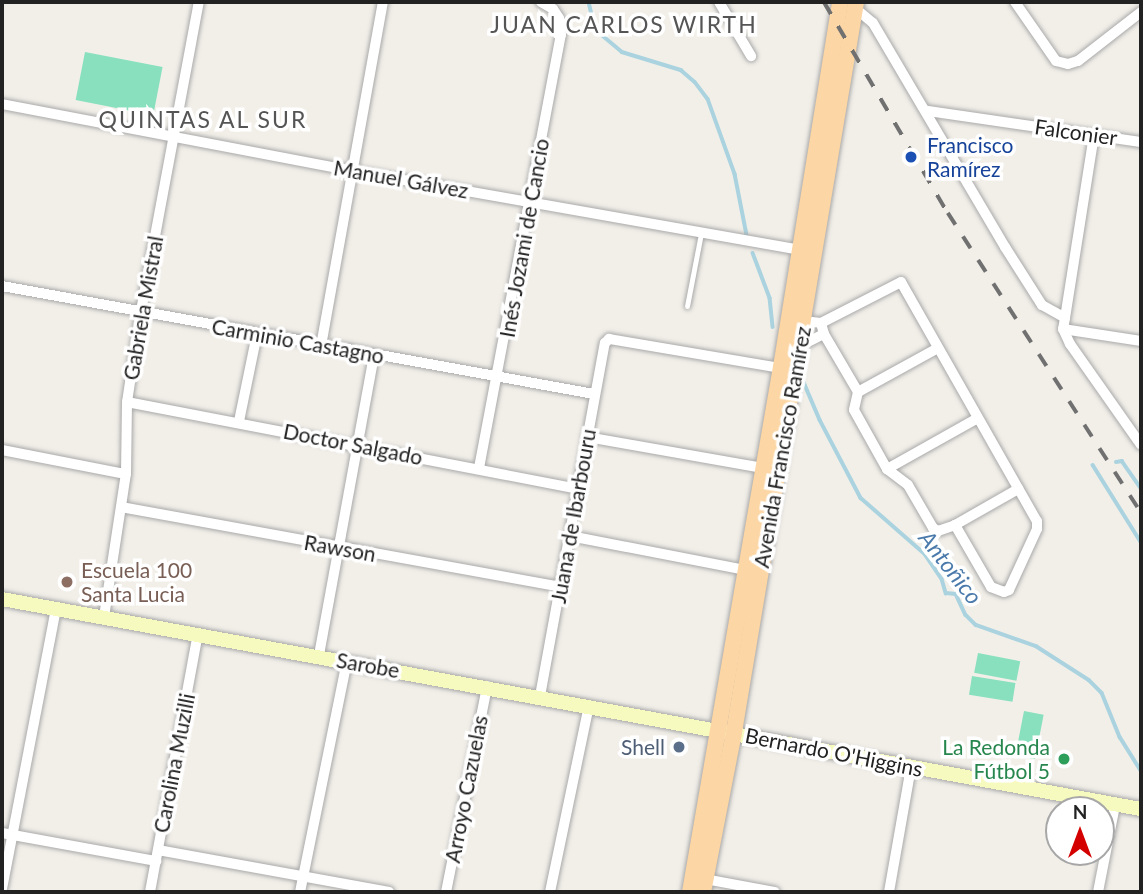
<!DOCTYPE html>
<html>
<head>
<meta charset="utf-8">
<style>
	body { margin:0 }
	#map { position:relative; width:1143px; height:894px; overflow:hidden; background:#f2efe9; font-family:Lato,sans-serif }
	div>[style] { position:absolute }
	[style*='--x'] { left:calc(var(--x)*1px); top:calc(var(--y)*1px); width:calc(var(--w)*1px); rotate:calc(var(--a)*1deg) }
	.pitch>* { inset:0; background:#88e0be; transform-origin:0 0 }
	.stream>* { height:3.5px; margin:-1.75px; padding:0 1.75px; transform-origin:1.75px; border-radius:1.75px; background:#aad3df }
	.roads { filter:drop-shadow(0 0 2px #a9a9a9) drop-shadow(0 0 2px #a9a9a9) }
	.lane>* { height:5px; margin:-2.5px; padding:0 2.5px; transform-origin:2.5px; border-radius:2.5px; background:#fff }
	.street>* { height:10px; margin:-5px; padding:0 5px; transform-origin:5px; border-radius:5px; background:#fff }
	.secondary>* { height:14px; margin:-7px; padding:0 7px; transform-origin:7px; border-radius:7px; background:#f7fabf }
	.primary>* { height:16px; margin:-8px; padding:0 8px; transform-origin:8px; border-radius:8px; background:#fcd6a4 }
	.rail>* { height:3.5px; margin-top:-1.75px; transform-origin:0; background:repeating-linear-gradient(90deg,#707070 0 14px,transparent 0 28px) }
	.dots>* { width:19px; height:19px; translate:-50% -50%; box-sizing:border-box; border:4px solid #fff; border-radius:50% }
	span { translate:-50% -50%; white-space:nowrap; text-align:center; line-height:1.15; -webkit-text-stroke:7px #fff; paint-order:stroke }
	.street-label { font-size:21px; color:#222 }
	.transit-label { font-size:21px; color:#164399 }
	.left { translate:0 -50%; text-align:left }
	.education-label { font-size:21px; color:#785e54 }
	.service-label { font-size:21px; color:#4e5e75 }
	.right { translate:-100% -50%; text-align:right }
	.leisure-label { font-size:21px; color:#27864d }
	.neighbourhood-label { font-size:23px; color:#555; letter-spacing:2px }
	.water-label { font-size:23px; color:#4a7aab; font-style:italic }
	.frame { position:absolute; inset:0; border:4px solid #222; pointer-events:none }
	.north { position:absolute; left:1045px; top:796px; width:70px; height:70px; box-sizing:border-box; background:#fff; border:2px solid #a7a7a7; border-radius:50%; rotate:0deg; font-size:19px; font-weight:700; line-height:28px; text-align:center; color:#222 }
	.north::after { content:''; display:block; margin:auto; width:24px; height:32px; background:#d40000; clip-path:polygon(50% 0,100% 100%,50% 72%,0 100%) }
</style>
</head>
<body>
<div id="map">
	<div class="pitch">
		<div style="left:85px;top:52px;width:79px;height:49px;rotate:11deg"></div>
		<div style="left:978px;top:653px;width:43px;height:20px;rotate:11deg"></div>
		<div style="left:972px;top:676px;width:44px;height:19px;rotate:9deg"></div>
		<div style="left:1024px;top:711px;width:20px;height:45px;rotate:11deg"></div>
	</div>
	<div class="stream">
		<div style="--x:589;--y:2;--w:17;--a:77"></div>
		<div style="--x:593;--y:19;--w:18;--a:61"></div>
		<div style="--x:602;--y:35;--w:26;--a:40"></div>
		<div style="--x:622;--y:52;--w:62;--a:17"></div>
		<div style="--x:681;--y:70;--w:18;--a:41"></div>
		<div style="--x:695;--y:82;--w:21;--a:53"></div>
		<div style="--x:708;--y:99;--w:80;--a:70.2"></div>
		<div style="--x:735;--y:174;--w:62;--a:78.9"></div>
		<div style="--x:753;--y:253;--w:48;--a:69.3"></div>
		<div style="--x:770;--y:298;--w:29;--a:84"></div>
		<div style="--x:800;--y:373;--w:51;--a:66.9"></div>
		<div style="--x:820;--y:420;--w:88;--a:62.3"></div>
		<div style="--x:861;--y:498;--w:85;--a:41.2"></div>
		<div style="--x:925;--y:554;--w:30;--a:56"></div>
		<div style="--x:942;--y:579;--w:15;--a:74"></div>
		<div style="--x:946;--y:593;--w:10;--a:6"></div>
		<div style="--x:956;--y:594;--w:23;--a:65"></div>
		<div style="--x:966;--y:615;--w:14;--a:45"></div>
		<div style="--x:976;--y:625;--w:64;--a:19.3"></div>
		<div style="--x:1036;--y:646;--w:63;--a:32.7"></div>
		<div style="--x:1089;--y:680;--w:18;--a:45"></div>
		<div style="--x:1102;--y:693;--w:48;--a:67.8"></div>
		<div style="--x:1120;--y:737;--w:40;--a:58"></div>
		<div style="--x:1116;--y:462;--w:6;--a:-9"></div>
		<div style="--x:1122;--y:461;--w:33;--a:55"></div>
		<div style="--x:1093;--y:465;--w:91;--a:58.1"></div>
	</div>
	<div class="roads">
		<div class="lane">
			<div style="--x:687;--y:306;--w:74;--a:-79.1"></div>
		</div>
		<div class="street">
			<div style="--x:719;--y:2;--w:63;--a:59.3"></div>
			<div style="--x:1015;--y:2;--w:72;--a:55.2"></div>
			<div style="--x:1056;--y:61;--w:12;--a:14"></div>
			<div style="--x:1068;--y:64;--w:10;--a:-17"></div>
			<div style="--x:1078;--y:61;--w:80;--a:-37.9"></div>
			<div style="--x:855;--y:8;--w:23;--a:40"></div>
			<div style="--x:873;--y:23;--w:260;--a:59.5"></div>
			<div style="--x:1005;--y:247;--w:69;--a:57.5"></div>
			<div style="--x:1042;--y:305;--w:26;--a:29"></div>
			<div style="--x:1065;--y:318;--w:11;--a:100"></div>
			<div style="--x:1063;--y:329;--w:17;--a:65"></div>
			<div style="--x:1070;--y:344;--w:123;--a:54.9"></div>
			<div style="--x:2;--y:104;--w:357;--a:10.8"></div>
			<div style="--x:353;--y:171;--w:454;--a:10"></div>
			<div style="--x:928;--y:111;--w:215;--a:8.3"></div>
			<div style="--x:2;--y:286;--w:602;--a:10.34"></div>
			<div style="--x:1065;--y:318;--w:185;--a:-81"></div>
			<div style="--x:803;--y:321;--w:18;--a:6"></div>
			<div style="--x:821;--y:323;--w:90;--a:-27.1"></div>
			<div style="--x:901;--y:282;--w:275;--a:60.4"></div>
			<div style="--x:1037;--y:521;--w:8;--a:90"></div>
			<div style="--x:1037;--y:529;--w:67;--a:114.7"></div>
			<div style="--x:1009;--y:590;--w:5;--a:158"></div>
			<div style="--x:1004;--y:592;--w:14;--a:-159"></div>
			<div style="--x:991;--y:587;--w:72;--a:-120.1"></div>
			<div style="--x:821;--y:323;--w:11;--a:75"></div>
			<div style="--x:824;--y:334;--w:67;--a:59.6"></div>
			<div style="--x:858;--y:392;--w:18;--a:103"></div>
			<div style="--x:854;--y:410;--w:68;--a:60.8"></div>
			<div style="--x:887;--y:469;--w:26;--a:37"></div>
			<div style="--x:908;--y:485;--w:50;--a:59.8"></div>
			<div style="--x:933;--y:528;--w:6;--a:31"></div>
			<div style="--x:938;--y:531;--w:18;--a:-19"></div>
			<div style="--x:955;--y:525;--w:73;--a:-29.7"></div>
			<div style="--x:1063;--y:329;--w:79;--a:8.7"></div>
			<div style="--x:321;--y:346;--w:350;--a:-79.8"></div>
			<div style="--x:798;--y:347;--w:29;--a:-27"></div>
			<div style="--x:858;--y:392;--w:91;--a:-28.8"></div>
			<div style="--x:127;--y:402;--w:459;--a:10.9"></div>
			<div style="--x:239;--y:421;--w:89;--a:-78.3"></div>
			<div style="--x:587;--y:437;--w:178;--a:10"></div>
			<div style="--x:2;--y:450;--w:126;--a:11"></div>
			<div style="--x:479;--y:468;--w:441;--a:-79.3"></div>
			<div style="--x:561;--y:35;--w:17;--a:-97"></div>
			<div style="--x:559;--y:18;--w:11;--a:-124"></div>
			<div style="--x:553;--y:9;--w:14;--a:-150"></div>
			<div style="--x:887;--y:469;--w:104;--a:-29.3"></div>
			<div style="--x:121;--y:507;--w:447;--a:10.3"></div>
			<div style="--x:570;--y:536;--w:178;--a:11"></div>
			<div style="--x:104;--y:617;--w:145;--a:-81.3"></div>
			<div style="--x:126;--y:474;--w:72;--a:-89.2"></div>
			<div style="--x:127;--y:402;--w:92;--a:-81.3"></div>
			<div style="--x:141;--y:311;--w:314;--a:-79.4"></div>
			<div style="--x:319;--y:655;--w:305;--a:-79.6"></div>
			<div style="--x:540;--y:696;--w:359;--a:-79.6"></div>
			<div style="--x:605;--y:343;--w:6;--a:-45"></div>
			<div style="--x:609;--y:339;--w:174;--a:9.6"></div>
			<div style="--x:2;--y:833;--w:157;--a:10.3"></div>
			<div style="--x:158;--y:850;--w:235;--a:10.3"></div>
			<div style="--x:705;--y:879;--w:71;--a:10.5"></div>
			<div style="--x:2;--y:889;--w:285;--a:-79.1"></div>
			<div style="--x:150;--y:892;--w:262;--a:-79.5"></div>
			<div style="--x:300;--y:892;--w:236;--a:-78.5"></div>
			<div style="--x:446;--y:892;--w:210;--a:-78.7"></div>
			<div style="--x:550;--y:892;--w:191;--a:-78.2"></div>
			<div style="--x:889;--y:892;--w:127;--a:-80"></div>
			<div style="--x:1098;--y:892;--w:89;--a:-78.9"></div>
		</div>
		<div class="secondary">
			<div style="--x:2;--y:599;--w:1158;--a:10.45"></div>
		</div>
		<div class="primary">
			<div style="--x:690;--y:892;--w:533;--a:-80.17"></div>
			<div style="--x:781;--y:367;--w:370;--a:-80.8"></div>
			<div style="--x:703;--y:892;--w:163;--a:-79"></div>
			<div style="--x:734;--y:732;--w:740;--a:-80.51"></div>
		</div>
	</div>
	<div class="rail">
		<div style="--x:824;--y:2;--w:245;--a:59.6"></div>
		<div style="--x:948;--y:213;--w:357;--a:57.2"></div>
	</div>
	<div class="dots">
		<div style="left:911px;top:157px;background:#1a4fb4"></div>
		<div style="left:67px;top:582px;background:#8d6e63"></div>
		<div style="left:679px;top:747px;background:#5c6f8a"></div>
		<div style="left:1064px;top:759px;background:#2e9e5b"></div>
	</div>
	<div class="street-label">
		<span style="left:1076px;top:132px;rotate:8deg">Falconier</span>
		<span style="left:401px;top:179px;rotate:10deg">Manuel Gálvez</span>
		<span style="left:524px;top:238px;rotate:-80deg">Inés Jozami de Cancio</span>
		<span style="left:143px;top:308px;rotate:-80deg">Gabriela Mistral</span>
		<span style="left:298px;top:341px;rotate:10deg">Carminio Castagno</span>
		<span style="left:353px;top:444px;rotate:11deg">Doctor Salgado</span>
		<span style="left:782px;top:447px;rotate:-80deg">Avenida Francisco Ramírez</span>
		<span style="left:573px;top:516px;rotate:-80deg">Juana de Ibarbouru</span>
		<span style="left:340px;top:548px;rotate:10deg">Rawson</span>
		<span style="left:368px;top:665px;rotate:10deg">Sarobe</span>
		<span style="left:834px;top:752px;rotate:11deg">Bernardo O'Higgins</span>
		<span style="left:174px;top:763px;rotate:-79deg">Carolina Muzilli</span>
		<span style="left:466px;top:789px;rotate:-79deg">Arroyo Cazuelas</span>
	</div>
	<div class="transit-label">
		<span class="left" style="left:927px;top:157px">Francisco<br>Ramírez</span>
	</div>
	<div class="education-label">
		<span class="left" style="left:81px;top:582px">Escuela 100<br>Santa Lucia</span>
	</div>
	<div class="service-label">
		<span class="right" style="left:665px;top:747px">Shell</span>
	</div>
	<div class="leisure-label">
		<span class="right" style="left:1050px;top:759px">La Redonda<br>Fútbol 5</span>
	</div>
	<div class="neighbourhood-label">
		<span style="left:624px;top:24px">JUAN CARLOS WIRTH</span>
		<span style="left:203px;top:119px">QUINTAS AL SUR</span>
	</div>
	<div class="water-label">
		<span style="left:951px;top:567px;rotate:52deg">Antoñico</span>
	</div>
	<div class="frame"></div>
	<div class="north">N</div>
</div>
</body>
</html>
